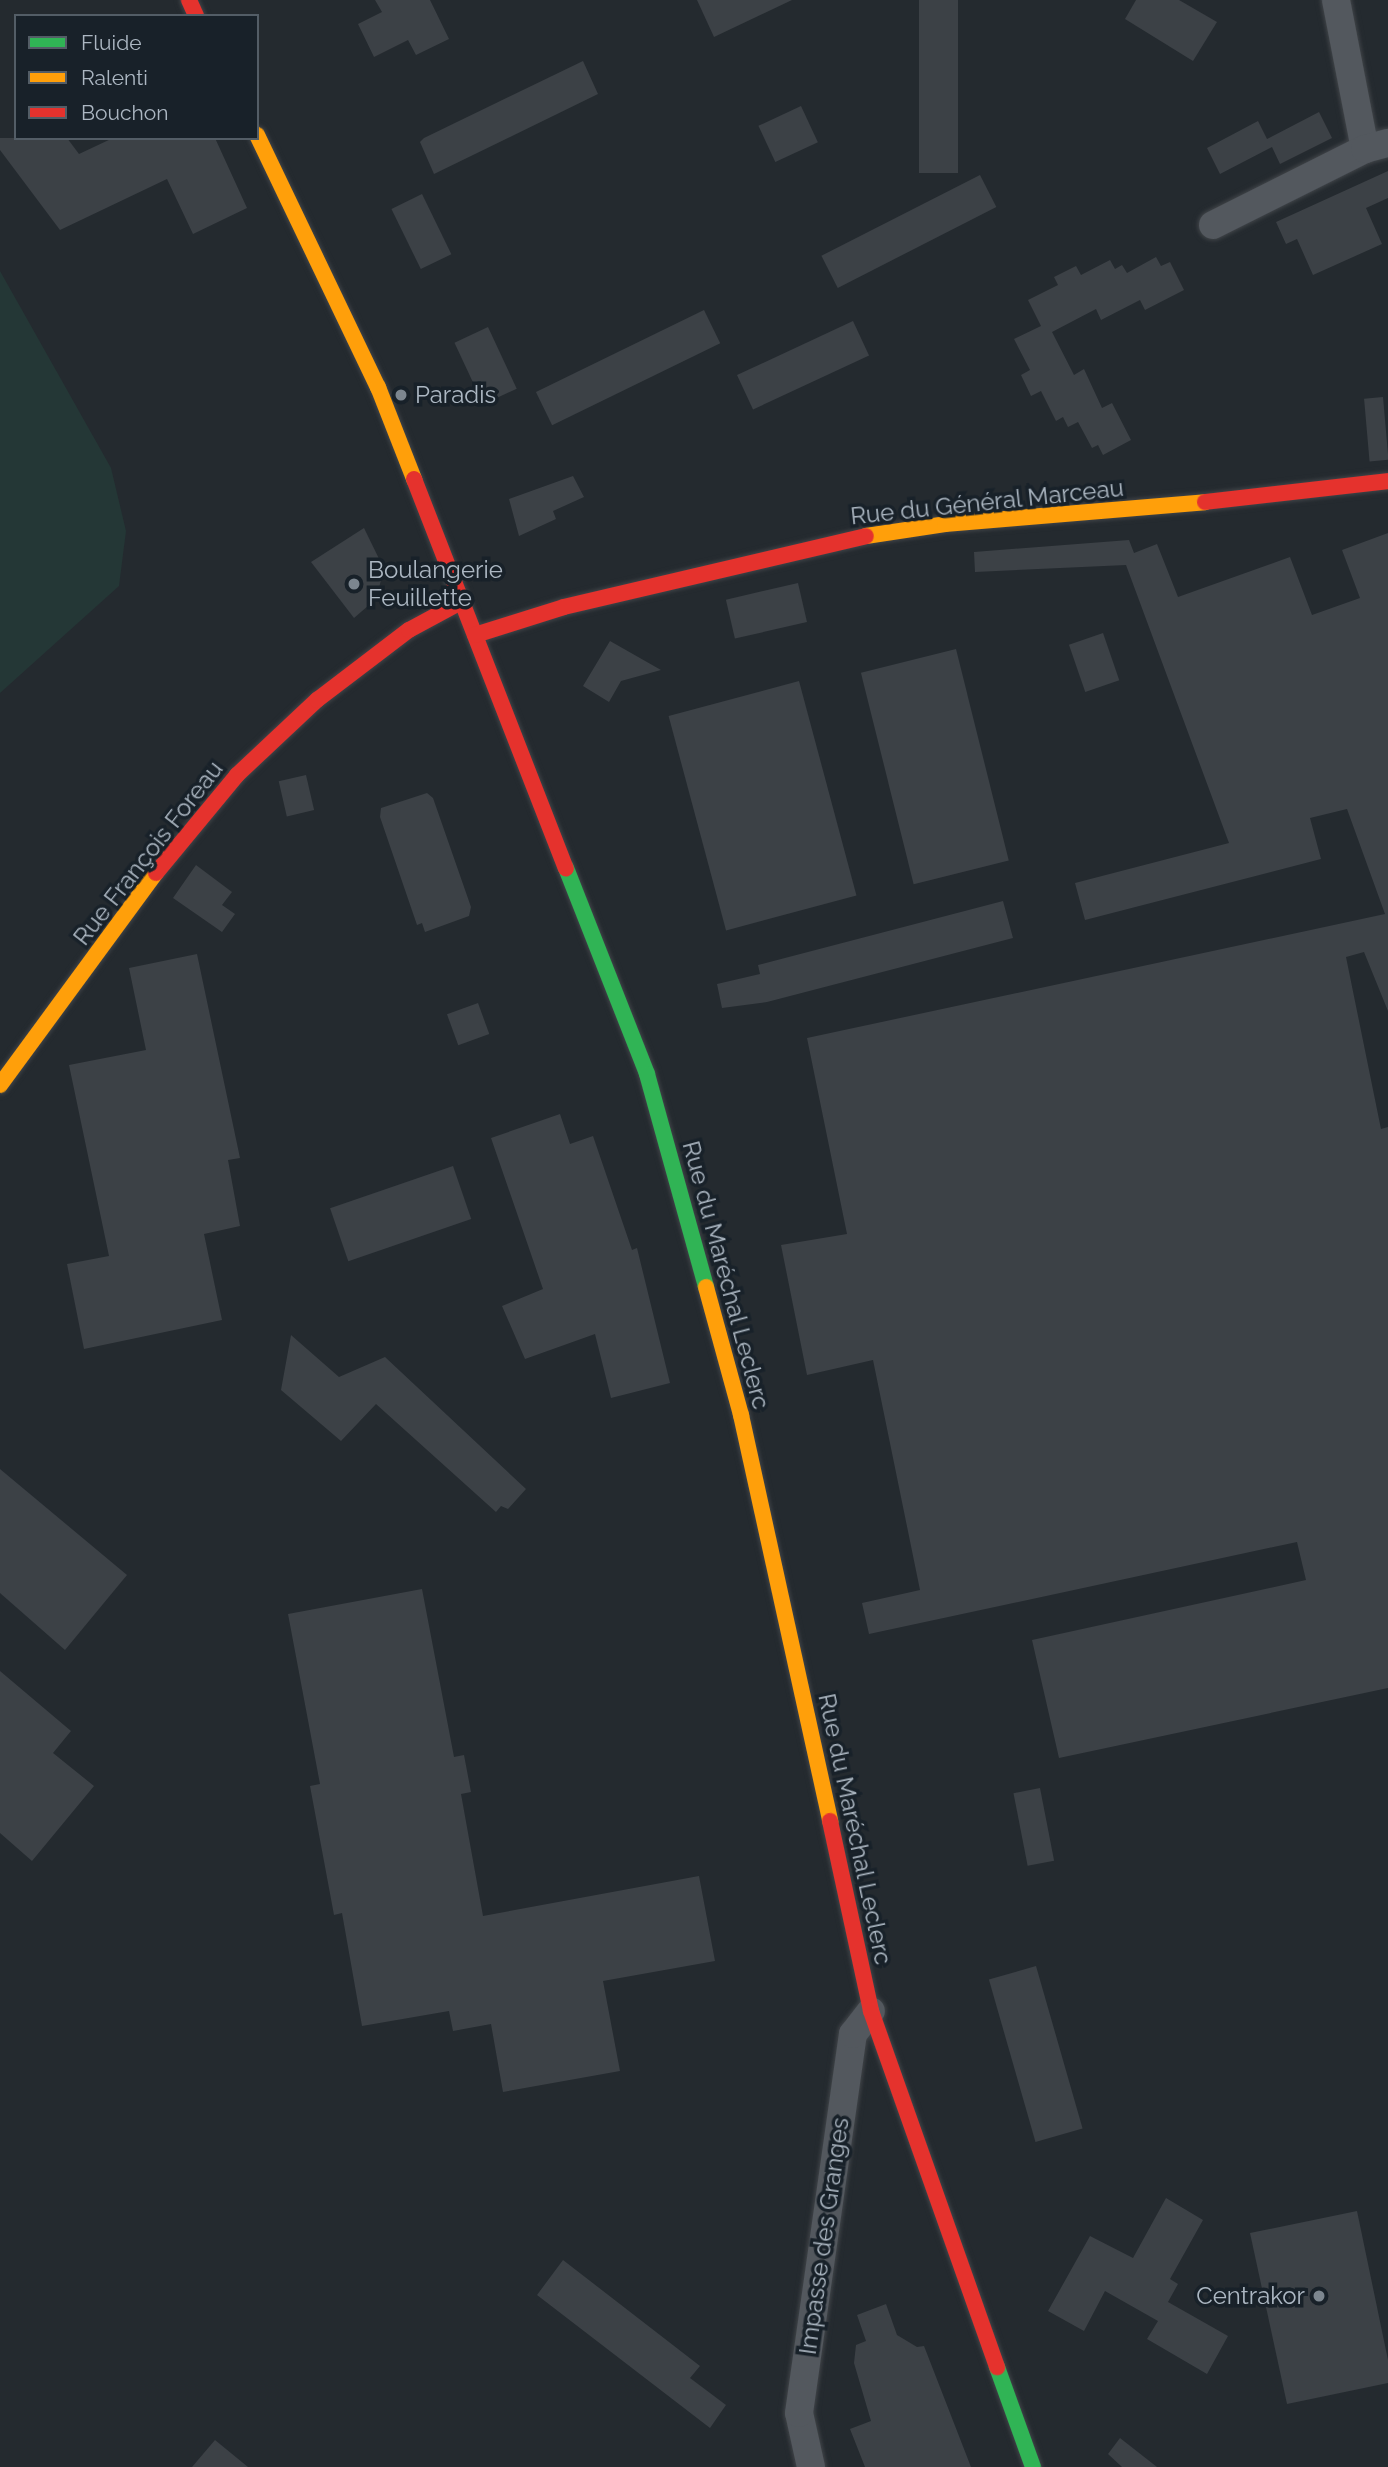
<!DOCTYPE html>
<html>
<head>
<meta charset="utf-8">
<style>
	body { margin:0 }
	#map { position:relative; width:1388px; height:2467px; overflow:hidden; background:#242a2f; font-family:Raleway,sans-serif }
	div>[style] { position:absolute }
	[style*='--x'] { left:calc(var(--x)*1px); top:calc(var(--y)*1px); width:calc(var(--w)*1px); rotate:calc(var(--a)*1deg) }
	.green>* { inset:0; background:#243736 }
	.building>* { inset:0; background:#3c4146; transform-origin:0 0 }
	.roads { filter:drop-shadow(0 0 2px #404448) drop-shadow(0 0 2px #404448) }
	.street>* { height:28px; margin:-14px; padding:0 14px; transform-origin:14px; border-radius:14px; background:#53585e }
	.fast>* { height:16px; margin:-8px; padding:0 8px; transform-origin:8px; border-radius:8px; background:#30b455 }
	.slow>* { height:16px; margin:-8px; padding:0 8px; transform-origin:8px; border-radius:8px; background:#ff9f0a }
	.jam>* { height:16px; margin:-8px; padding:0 8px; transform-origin:8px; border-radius:8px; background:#e5322d }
	.dots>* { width:19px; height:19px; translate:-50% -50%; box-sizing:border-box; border:4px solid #182129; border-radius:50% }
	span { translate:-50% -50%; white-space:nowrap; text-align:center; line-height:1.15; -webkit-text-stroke:7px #182129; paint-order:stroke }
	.poi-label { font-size:24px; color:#acb7c2 }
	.left { translate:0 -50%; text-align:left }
	.right { translate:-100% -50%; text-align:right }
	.street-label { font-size:24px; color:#acb7c2 }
	.legend { position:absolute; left:14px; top:14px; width:245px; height:126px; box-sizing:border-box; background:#182129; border:2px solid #535d66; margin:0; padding:9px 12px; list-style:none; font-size:21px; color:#acb7c2 }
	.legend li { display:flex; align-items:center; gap:14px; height:35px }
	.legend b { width:35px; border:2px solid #535d66 }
</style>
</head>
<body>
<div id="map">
	<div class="green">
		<div style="clip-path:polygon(0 271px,111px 468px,126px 531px,119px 586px,0 693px)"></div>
	</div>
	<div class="building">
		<div style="clip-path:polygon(375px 0,430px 0,449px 39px,416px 55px,408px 40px,374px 57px,358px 24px,382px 12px)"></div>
		<div style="clip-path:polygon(697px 0,792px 0,714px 37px)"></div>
		<div style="left:919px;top:0;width:39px;height:173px"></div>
		<div style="clip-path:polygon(1136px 0,1179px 0,1217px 22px,1193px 61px,1125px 19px)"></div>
		<div style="clip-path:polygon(583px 61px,598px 94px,434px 174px,420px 142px,424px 138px)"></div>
		<div style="left:801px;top:106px;width:40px;height:47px;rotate:65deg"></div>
		<div style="clip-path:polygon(1319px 112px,1332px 138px,1280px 164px,1272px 147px,1220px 174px,1207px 148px,1258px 121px,1269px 143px,1267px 139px)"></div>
		<div style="clip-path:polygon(0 138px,67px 138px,79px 154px,113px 138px,215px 138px,247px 208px,193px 234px,167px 179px,60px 230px,0 150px)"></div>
		<div style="clip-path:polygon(1388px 171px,1388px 198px,1366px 208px,1382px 244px,1313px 275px,1297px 239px,1286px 244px,1276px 222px)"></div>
		<div style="left:980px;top:175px;width:36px;height:178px;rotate:63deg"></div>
		<div style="left:422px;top:194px;width:67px;height:34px;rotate:64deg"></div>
		<div style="clip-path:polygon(1156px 257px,1161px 266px,1170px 262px,1184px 290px,1145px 310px,1140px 300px,1101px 320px,1096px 309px,1052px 332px,1074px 375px,1084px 369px,1102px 408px,1112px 403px,1131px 440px,1103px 455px,1098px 445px,1092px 448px,1078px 422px,1068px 427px,1063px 417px,1056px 421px,1041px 391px,1031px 396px,1021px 375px,1030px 370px,1014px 339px,1041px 326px,1028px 300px,1058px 285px,1054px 277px,1076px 266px,1081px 275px,1110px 260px,1115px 269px,1122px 265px,1127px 273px)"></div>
		<div style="left:704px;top:310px;width:37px;height:187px;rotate:64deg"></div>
		<div style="left:853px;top:321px;width:38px;height:128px;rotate:65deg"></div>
		<div style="left:488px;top:327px;width:68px;height:37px;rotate:65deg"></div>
		<div style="left:1383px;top:397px;width:63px;height:19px;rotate:85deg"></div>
		<div style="clip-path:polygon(573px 476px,584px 497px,553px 511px,556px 519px,519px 536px,509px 499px)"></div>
		<div style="clip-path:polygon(364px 528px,384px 569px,376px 599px,354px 618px,311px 562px)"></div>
		<div style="clip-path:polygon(1388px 533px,1388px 1011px,1364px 952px,1346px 957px,1381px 1129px,1388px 1127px,1388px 1688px,1059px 1758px,1032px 1640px,1306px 1580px,1297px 1542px,869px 1634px,862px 1603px,920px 1590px,873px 1360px,807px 1375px,781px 1245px,847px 1234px,807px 1038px,1385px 914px,1347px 809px,1310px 818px,1321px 859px,1085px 920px,1075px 883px,1229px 843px,1126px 565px,975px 572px,974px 552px,1129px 540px,1134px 553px,1157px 544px,1178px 597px,1290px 557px,1312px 615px,1360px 598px,1342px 550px)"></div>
		<div style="left:798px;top:583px;width:40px;height:74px;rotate:77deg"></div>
		<div style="left:1103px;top:633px;width:50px;height:36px;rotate:71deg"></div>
		<div style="clip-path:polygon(610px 641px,661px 670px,621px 681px,609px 702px,583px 686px)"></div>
		<div style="left:956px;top:649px;width:218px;height:98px;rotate:76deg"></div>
		<div style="left:799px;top:681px;width:222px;height:135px;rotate:75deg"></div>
		<div style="left:306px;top:775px;width:36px;height:28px;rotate:77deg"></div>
		<div style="clip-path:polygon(427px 793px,433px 798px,471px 907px,469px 916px,425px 932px,422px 923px,417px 925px,380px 817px,381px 808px)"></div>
		<div style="clip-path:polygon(196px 865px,232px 892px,222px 905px,235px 914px,222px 932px,173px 898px)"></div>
		<div style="clip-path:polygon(1003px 901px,1013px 938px,767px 1002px,722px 1008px,717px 984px,760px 974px,758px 965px)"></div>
		<div style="clip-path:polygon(197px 954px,240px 1158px,228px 1160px,240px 1226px,204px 1234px,222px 1320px,84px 1349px,67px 1264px,109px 1256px,69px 1065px,146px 1050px,129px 968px)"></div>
		<div style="left:478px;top:1003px;width:33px;height:33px;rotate:70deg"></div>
		<div style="clip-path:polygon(560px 1114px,570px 1144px,593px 1136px,632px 1250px,637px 1248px,670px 1383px,611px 1398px,595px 1334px,525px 1359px,502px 1306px,543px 1289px,491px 1138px)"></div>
		<div style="left:453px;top:1166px;width:56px;height:130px;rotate:71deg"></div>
		<div style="clip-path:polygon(291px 1335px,339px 1377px,385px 1357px,526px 1489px,508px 1509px,501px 1506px,496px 1512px,376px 1404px,341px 1441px,281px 1390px)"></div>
		<div style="clip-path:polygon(0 1469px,127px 1575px,65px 1650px,0 1593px)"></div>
		<div style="clip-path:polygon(422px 1589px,454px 1757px,464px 1755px,471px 1792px,461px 1794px,483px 1916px,699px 1876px,715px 1961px,603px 1981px,620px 2071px,503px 2092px,491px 2024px,453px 2031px,449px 2011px,362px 2026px,342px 1913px,334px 1915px,310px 1786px,320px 1784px,288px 1614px)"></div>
		<div style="clip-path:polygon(0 1671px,71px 1731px,53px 1753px,94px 1786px,32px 1861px,0 1833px)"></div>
		<div style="left:1040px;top:1788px;width:74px;height:27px;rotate:79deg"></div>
		<div style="left:1036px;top:1966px;width:169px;height:49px;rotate:74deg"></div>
		<div style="clip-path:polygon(1166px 2198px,1203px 2220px,1170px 2279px,1178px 2284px,1168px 2302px,1228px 2336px,1207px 2374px,1147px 2339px,1158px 2321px,1105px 2291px,1084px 2331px,1048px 2311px,1090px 2236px,1133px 2258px)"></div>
		<div style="clip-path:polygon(1357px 2211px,1388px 2360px,1388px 2383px,1287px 2404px,1250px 2233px)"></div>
		<div style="clip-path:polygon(563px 2260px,700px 2366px,690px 2378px,726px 2405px,710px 2428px,537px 2295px)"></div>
		<div style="clip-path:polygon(886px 2304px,897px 2335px,917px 2347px,924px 2346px,971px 2467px,865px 2467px,850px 2429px,871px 2421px,854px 2363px,856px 2345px,866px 2341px,857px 2315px)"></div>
		<div style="clip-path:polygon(1120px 2438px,1157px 2467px,1122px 2467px,1108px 2454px)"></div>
		<div style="clip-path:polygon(215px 2440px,248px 2467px,192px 2467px)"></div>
	</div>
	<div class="roads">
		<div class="street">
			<div style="--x:1336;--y:0;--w:152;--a:79"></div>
			<div style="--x:1213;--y:225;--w:170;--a:-26.6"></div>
			<div style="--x:1365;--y:149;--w:24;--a:-15"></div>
			<div style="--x:811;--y:2467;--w:55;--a:-102.5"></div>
			<div style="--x:799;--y:2413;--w:383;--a:-81.9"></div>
			<div style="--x:853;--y:2034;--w:29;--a:-52"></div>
		</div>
		<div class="fast">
			<div style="--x:566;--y:868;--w:221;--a:68.5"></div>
			<div style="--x:647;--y:1074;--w:221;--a:74.5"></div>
			<div style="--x:997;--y:2367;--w:106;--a:70.2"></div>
		</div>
		<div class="slow">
			<div style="--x:257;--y:135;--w:280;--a:64.4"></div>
			<div style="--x:378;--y:387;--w:99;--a:68.6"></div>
			<div style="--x:866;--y:536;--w:80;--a:-8.6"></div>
			<div style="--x:945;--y:524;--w:261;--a:-4.8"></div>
			<div style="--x:0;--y:1085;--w:263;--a:-53.7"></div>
			<div style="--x:706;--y:1287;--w:133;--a:74.7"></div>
			<div style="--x:741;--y:1415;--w:416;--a:77.6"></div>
		</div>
		<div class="jam">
			<div style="--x:189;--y:0;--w:17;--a:66"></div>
			<div style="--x:414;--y:479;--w:418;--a:68.7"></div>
			<div style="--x:1205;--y:502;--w:184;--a:-6.5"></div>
			<div style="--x:475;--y:635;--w:93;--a:-17.5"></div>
			<div style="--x:564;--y:607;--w:310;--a:-13.2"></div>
			<div style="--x:156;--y:873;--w:127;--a:-50.4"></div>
			<div style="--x:237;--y:775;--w:110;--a:-43.2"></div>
			<div style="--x:317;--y:700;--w:116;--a:-37.3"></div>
			<div style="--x:409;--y:630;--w:59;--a:-28.3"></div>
			<div style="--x:830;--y:1821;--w:194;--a:77.8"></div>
			<div style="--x:871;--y:2011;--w:378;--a:70.5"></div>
		</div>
	</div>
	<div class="dots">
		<div style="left:401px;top:395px;background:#7c868f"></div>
		<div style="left:354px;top:584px;background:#7c868f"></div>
		<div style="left:1319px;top:2296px;background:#7c868f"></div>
	</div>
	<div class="poi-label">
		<span class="left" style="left:415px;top:395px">Paradis</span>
		<span class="left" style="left:368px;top:584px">Boulangerie<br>Feuillette</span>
		<span class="right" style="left:1305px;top:2296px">Centrakor</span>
	</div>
	<div class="street-label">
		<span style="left:987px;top:502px;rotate:-6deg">Rue du Général Marceau</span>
		<span style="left:148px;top:853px;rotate:-52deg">Rue François Foreau</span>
		<span style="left:726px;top:1275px;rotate:75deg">Rue du Maréchal Leclerc</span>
		<span style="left:855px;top:1829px;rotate:78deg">Rue du Maréchal Leclerc</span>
		<span style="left:824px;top:2236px;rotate:-82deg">Impasse des Granges</span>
	</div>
	<ul class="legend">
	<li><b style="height:9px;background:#30b455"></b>Fluide</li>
	<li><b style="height:9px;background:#ff9f0a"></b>Ralenti</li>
	<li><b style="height:9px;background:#e5322d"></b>Bouchon</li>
	</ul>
</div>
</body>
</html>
